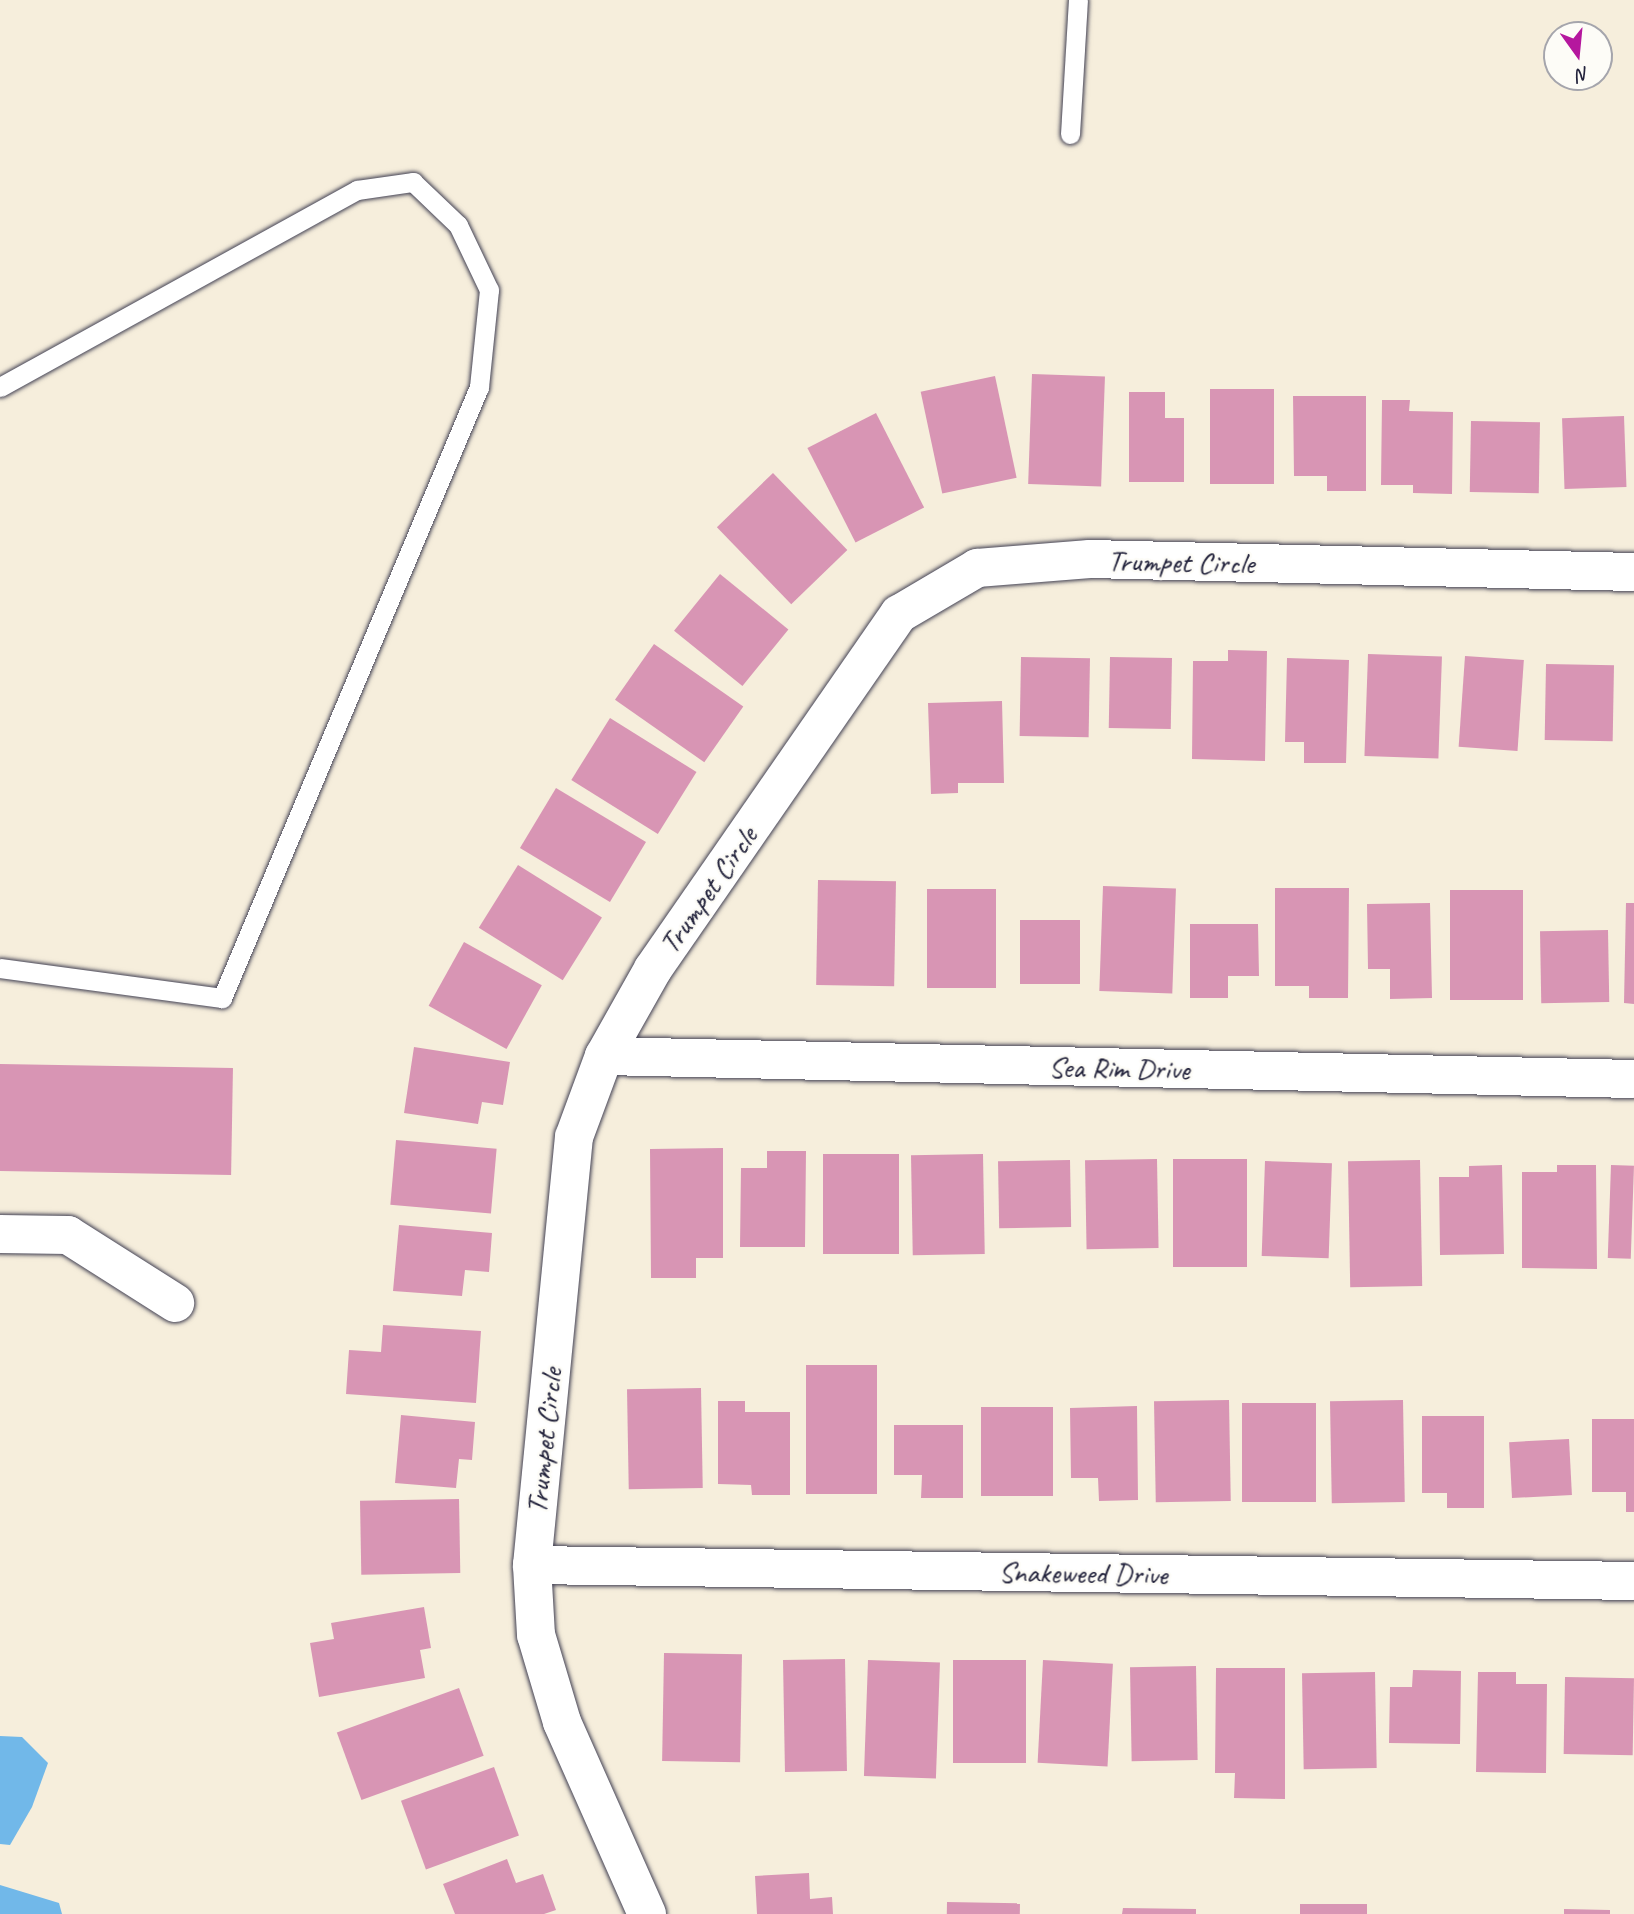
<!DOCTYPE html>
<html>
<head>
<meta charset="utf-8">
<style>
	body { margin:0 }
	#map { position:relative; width:1634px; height:1914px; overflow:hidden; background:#f6eedc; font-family:Caveat,sans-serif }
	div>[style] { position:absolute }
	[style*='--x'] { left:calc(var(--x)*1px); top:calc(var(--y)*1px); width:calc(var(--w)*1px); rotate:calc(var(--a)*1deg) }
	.water>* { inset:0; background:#71b8e9 }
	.building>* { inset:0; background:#d895b4; transform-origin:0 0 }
	.roads { filter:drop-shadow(0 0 2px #424153) drop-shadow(0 0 2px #424153) }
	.service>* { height:19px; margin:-9.5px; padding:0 9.5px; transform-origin:9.5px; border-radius:9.5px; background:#fff }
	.minor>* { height:38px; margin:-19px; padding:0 19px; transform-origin:19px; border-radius:19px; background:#fff }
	span { translate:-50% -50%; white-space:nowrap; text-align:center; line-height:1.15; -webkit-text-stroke:5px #fdfcf7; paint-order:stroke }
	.street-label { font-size:30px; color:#22223b }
	.north { position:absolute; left:1543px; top:21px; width:70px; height:70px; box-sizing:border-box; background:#fdfcf7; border:2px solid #a5a5ac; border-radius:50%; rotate:165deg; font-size:19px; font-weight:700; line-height:28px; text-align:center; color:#22223b }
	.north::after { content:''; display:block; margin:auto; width:24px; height:32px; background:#b5179e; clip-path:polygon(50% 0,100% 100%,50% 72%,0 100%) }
</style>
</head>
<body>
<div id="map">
	<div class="water">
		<div style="clip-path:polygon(0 1736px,22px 1737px,48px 1763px,32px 1807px,10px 1845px,0 1844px)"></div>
		<div style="clip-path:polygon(0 1885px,59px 1903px,62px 1914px,0 1914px)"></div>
	</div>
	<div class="building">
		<div style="left:1032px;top:374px;width:73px;height:110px;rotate:2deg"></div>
		<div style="left:995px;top:376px;width:104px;height:76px;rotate:78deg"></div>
		<div style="left:1210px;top:389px;width:64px;height:95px"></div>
		<div style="clip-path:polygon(1129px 392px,1165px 392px,1165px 418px,1184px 418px,1184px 482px,1129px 482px)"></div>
		<div style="clip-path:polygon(1293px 396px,1366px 396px,1366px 491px,1327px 491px,1327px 476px,1294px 476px)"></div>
		<div style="clip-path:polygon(1382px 400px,1410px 400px,1409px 411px,1453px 412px,1452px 494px,1413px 493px,1413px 485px,1381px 485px)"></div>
		<div style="left:876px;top:413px;width:106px;height:77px;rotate:63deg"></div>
		<div style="left:1624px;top:416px;width:71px;height:62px;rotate:88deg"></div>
		<div style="left:1471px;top:421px;width:69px;height:71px;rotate:1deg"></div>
		<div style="left:773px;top:473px;width:107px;height:78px;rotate:46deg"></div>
		<div style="left:720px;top:574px;width:88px;height:73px;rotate:39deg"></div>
		<div style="left:654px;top:644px;width:109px;height:68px;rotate:35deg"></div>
		<div style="clip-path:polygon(1228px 650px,1267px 651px,1265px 761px,1192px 759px,1193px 661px,1228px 661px)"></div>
		<div style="left:1368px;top:654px;width:74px;height:102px;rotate:2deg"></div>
		<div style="left:1465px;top:656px;width:59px;height:91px;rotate:4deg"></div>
		<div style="left:1021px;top:657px;width:69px;height:79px;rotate:1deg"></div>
		<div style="left:1110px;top:657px;width:62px;height:71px;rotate:1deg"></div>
		<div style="clip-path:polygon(1287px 658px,1349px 660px,1346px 763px,1304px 763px,1304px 742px,1285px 742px)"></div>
		<div style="left:1546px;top:664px;width:68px;height:76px;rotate:1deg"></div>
		<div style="clip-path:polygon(1002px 701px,1004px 783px,958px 783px,958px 793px,931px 794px,928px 703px)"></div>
		<div style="left:610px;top:718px;width:102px;height:73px;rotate:32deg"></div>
		<div style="left:556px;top:788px;width:105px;height:70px;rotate:31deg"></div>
		<div style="left:518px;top:865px;width:99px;height:74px;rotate:32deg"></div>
		<div style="left:818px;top:880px;width:78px;height:105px;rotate:1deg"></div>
		<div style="left:1103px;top:886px;width:73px;height:105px;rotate:2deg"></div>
		<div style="clip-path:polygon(1275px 888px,1349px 888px,1348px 998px,1309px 998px,1309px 986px,1275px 986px)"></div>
		<div style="left:927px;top:889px;width:69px;height:99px"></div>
		<div style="left:1523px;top:890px;width:110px;height:73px;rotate:90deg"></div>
		<div style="clip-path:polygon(1430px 903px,1432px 998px,1390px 999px,1390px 969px,1368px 969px,1367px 904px)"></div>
		<div style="clip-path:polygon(1626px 903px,1634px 903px,1634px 1004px,1624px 1003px)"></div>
		<div style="left:1020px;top:920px;width:60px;height:64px"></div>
		<div style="clip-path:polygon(1190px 924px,1258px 924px,1259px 976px,1228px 976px,1228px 998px,1190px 998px)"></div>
		<div style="left:1608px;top:930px;width:72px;height:68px;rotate:89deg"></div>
		<div style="left:464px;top:942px;width:89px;height:73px;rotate:29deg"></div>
		<div style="clip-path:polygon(414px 1047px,510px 1062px,503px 1105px,482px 1102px,478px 1124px,404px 1113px)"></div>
		<div style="left:0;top:1064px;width:233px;height:107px;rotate:1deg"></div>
		<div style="left:396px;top:1140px;width:101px;height:65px;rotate:5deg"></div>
		<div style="clip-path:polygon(723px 1148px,723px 1258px,696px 1258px,696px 1278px,651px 1278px,650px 1149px)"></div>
		<div style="clip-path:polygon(767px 1151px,806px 1151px,805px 1247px,740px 1247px,741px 1168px,767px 1168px)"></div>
		<div style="left:823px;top:1154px;width:76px;height:100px"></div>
		<div style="left:983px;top:1154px;width:100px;height:72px;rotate:89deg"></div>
		<div style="left:1157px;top:1159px;width:89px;height:72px;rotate:89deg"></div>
		<div style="left:1173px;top:1159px;width:74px;height:108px"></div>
		<div style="left:1070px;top:1160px;width:67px;height:72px;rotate:89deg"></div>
		<div style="left:1420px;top:1160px;width:126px;height:72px;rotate:89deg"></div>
		<div style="left:1265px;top:1161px;width:67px;height:95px;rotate:2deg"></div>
		<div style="clip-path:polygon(1502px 1165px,1504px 1254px,1440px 1255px,1439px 1177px,1469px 1177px,1469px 1166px)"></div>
		<div style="clip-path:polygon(1557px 1165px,1596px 1165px,1597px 1269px,1522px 1268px,1522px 1172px,1557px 1172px)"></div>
		<div style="left:1611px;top:1165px;width:23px;height:93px;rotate:2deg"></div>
		<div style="clip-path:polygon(399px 1225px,492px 1233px,489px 1272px,465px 1270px,462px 1296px,393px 1291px)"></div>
		<div style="clip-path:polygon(383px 1325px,481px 1331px,476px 1403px,346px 1394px,349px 1350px,381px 1352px)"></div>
		<div style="left:877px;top:1365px;width:129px;height:71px;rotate:90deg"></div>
		<div style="left:701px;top:1388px;width:100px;height:74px;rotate:89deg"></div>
		<div style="left:1229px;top:1400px;width:101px;height:75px;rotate:89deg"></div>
		<div style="left:1403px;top:1400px;width:102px;height:73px;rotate:89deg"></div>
		<div style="clip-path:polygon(718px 1401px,745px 1401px,745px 1412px,790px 1412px,790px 1495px,752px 1495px,751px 1485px,718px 1484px)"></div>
		<div style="left:1242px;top:1403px;width:74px;height:99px"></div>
		<div style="clip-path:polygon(1137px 1406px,1138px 1500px,1099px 1501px,1098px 1478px,1071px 1478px,1070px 1408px)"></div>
		<div style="left:981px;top:1407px;width:72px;height:89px"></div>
		<div style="clip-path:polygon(401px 1415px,475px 1422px,472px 1460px,459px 1459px,456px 1488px,395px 1483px)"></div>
		<div style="clip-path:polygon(1422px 1416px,1484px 1416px,1484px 1508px,1447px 1508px,1447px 1493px,1422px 1493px)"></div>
		<div style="clip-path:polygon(1592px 1419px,1634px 1419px,1634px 1512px,1626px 1512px,1626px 1492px,1592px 1492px)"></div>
		<div style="clip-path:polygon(894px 1425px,963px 1425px,963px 1498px,921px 1498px,922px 1475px,894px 1475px)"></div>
		<div style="left:1569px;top:1439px;width:56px;height:60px;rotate:87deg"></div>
		<div style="left:459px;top:1499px;width:74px;height:99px;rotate:89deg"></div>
		<div style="clip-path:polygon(424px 1607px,431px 1648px,420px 1650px,425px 1678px,319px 1697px,310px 1643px,334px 1639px,331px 1623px)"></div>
		<div style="left:664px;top:1653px;width:78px;height:108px;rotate:1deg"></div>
		<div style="left:845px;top:1659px;width:112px;height:62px;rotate:89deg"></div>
		<div style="left:868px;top:1660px;width:72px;height:116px;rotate:2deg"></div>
		<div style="left:1026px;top:1660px;width:103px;height:73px;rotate:90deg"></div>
		<div style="left:1043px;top:1660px;width:70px;height:103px;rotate:3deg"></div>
		<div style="left:1196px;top:1666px;width:94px;height:66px;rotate:89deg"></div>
		<div style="clip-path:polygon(1216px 1668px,1285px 1668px,1285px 1799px,1234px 1798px,1235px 1773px,1215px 1773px)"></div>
		<div style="clip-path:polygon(1413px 1670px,1461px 1671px,1460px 1744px,1389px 1743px,1390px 1687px,1412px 1687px)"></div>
		<div style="left:1375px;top:1672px;width:96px;height:73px;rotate:89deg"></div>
		<div style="clip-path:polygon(1478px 1672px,1516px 1672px,1516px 1684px,1547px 1684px,1546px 1773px,1476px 1772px)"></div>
		<div style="left:1565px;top:1677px;width:69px;height:77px;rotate:1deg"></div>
		<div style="left:459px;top:1688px;width:72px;height:130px;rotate:70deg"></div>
		<div style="left:494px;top:1767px;width:73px;height:99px;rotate:70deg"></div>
		<div style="clip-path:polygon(507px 1859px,516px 1883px,543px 1874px,556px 1910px,544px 1914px,455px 1914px,443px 1884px)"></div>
		<div style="clip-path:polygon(809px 1873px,810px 1899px,832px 1897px,833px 1914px,757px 1914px,755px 1876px)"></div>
		<div style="left:947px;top:1902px;width:73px;height:12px;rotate:1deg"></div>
		<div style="left:1300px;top:1904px;width:67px;height:10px"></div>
		<div style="clip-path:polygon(1123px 1908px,1196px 1909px,1196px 1914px,1122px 1914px)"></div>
		<div style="clip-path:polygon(1564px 1909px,1610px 1910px,1610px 1914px,1564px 1914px)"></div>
	</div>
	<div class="roads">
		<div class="service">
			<div style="--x:1070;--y:134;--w:134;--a:-86.6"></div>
			<div style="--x:0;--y:387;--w:408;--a:-28.9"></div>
			<div style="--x:357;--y:190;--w:57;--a:-8.1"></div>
			<div style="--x:413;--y:182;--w:62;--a:43.7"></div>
			<div style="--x:458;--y:225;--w:72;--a:64.5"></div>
			<div style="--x:489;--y:290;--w:98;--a:95.9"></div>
			<div style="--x:479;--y:387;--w:663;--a:112.81"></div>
			<div style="--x:222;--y:998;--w:224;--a:-172.3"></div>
		</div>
		<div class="minor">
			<div style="--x:604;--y:1056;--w:1030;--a:1.28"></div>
			<div style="--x:0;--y:1234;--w:68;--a:0.8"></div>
			<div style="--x:68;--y:1235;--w:127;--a:32.4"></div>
			<div style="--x:532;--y:1565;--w:1102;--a:0.83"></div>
			<div style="--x:647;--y:1914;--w:210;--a:-113.9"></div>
			<div style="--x:562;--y:1722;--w:91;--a:-106.6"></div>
			<div style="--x:536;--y:1635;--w:70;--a:-93.3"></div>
			<div style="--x:532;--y:1565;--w:430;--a:-84.4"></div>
			<div style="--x:574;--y:1137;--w:86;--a:-69.7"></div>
			<div style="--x:604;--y:1056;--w:100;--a:-60.6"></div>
			<div style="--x:653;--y:969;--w:432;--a:-55.3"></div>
			<div style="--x:899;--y:614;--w:91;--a:-30.5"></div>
			<div style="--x:977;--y:568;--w:113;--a:-4.6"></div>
			<div style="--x:1090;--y:559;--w:544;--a:1.37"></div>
		</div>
	</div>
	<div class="street-label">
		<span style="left:1181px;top:562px;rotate:1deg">Trumpet Circle</span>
		<span style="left:708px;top:890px;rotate:-55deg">Trumpet Circle</span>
		<span style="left:1119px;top:1068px;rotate:1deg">Sea Rim Drive</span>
		<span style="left:544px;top:1441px;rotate:-84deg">Trumpet Circle</span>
		<span style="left:1083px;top:1573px;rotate:1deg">Snakeweed Drive</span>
	</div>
	<div class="north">N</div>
</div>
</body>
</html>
